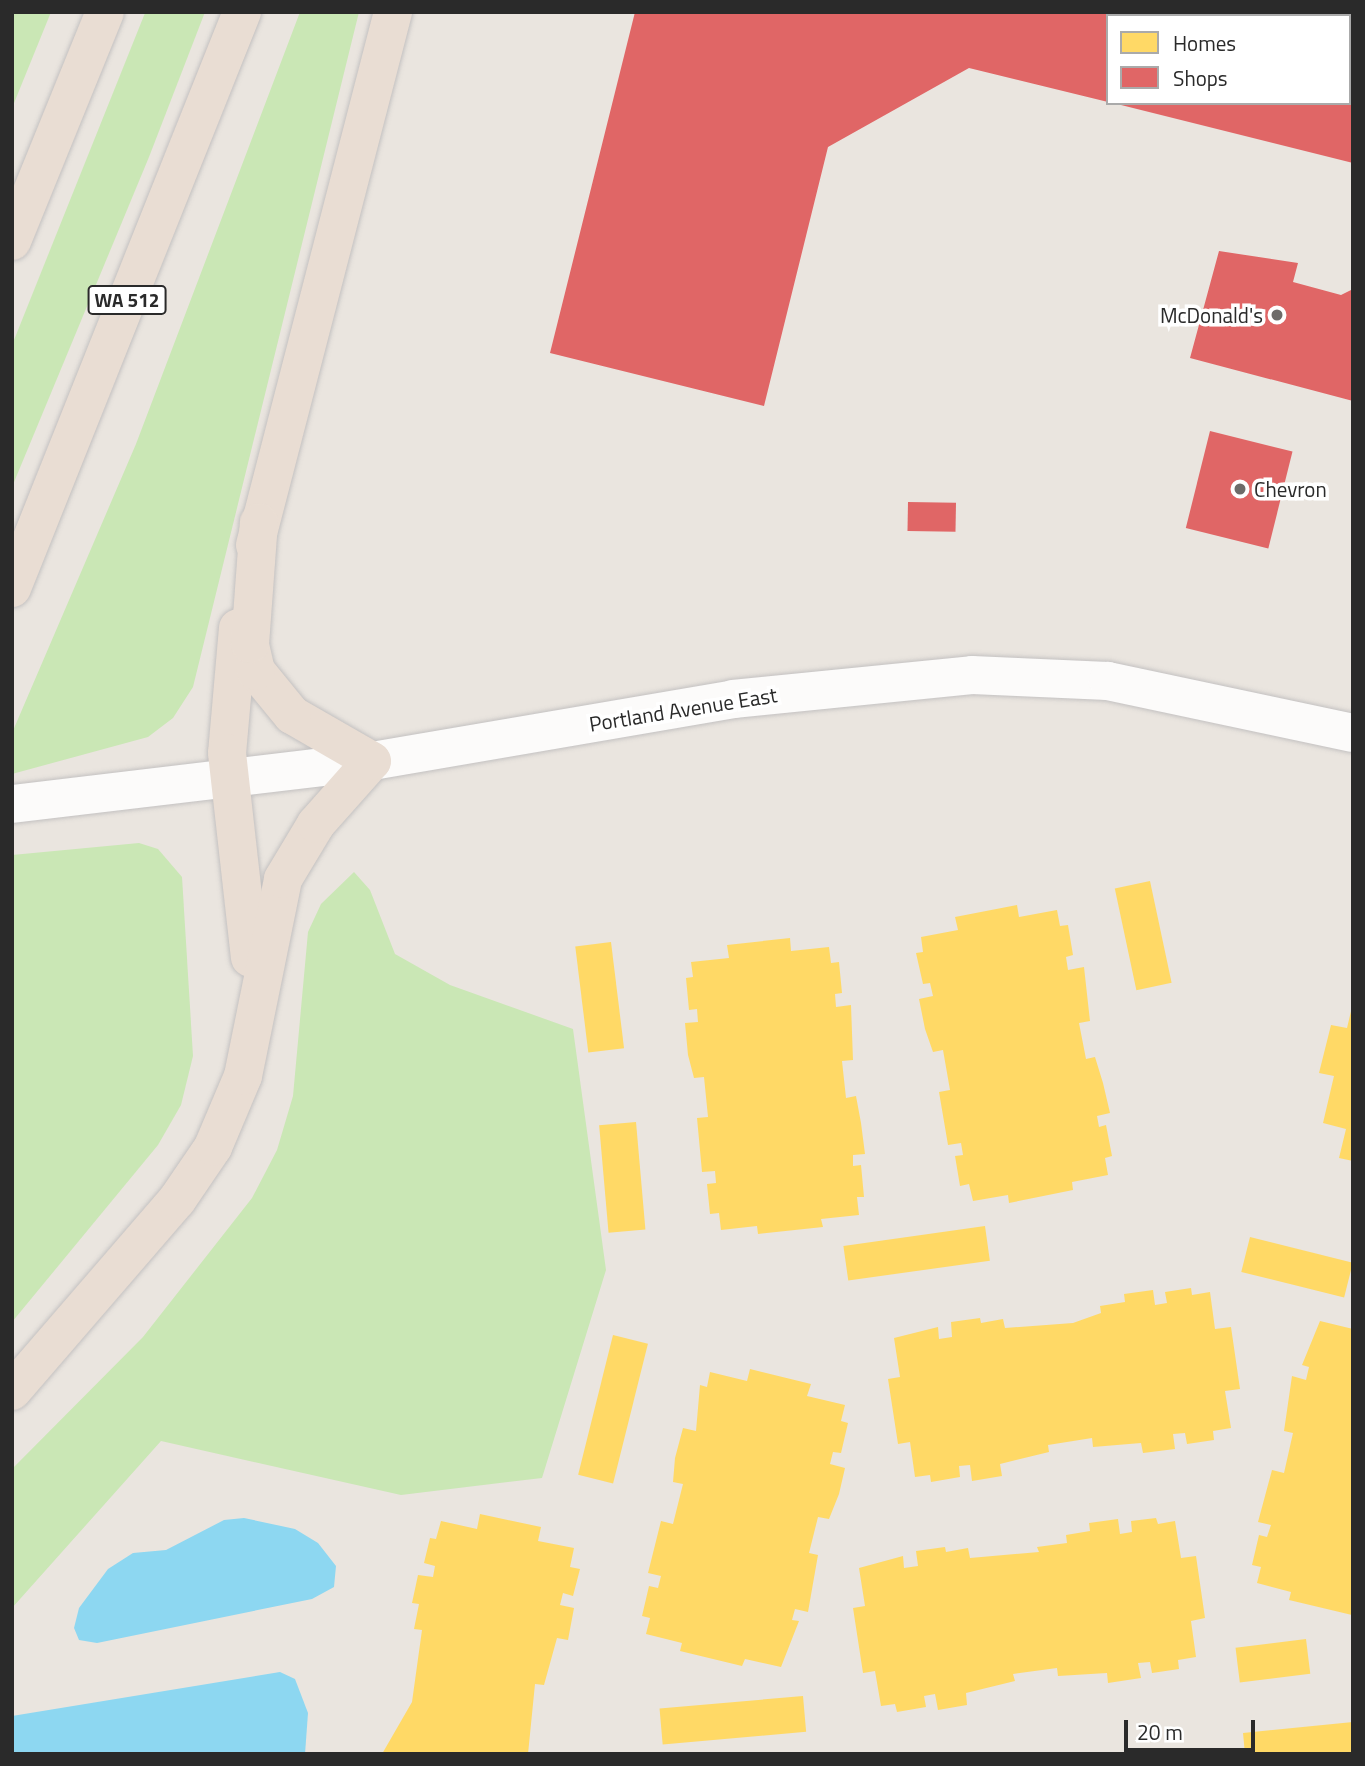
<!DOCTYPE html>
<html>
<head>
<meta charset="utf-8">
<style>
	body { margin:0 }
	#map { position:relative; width:1365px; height:1766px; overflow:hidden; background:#eae5df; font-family:"Titillium Web",sans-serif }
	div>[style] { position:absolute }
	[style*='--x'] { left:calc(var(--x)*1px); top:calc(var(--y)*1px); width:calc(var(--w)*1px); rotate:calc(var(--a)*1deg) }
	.green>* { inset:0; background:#cae7b5 }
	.water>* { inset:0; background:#8dd7f1 }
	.homes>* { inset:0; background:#ffd966; transform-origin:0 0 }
	.shops>* { inset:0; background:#e06666; transform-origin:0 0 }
	.roads { filter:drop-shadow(0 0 2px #c3c1c1) drop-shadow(0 0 2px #c3c1c1) }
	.secondary>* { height:38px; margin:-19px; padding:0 19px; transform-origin:19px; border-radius:19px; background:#fcfbfa }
	.highway>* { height:38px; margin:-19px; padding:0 19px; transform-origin:19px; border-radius:19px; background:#e9ddd3 }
	.dots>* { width:19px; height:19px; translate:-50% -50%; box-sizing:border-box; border:4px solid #fff; border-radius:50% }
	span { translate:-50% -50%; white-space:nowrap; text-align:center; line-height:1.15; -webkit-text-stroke:7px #fff; paint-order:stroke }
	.shield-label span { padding:2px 5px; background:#fff; border:2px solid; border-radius:5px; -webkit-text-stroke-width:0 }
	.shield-label { font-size:19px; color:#2a2a2a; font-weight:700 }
	.poi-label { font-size:21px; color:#2a2a2a }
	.right { translate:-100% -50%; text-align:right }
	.left { translate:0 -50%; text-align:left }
	.street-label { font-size:21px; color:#2a2a2a }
	.frame { position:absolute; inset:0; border:14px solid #2a2a2a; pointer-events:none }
	.legend { position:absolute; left:1106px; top:14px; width:245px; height:91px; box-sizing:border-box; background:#fff; border:2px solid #aaa; margin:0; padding:9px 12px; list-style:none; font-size:21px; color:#2a2a2a }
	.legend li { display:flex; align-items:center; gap:14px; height:35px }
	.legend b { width:35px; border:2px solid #aaa }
	.scale { position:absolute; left:1124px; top:1720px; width:131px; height:32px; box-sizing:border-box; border:4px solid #2a2a2a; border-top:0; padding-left:9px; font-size:21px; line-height:24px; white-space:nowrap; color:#2a2a2a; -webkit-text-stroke:5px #fff; paint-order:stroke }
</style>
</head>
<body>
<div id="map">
	<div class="green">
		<div style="clip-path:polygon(12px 12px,51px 12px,12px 108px)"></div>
		<div style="clip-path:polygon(205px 12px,149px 157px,12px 487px,12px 345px,145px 13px)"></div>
		<div style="clip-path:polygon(300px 12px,359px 12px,193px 687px,173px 718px,148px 737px,12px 774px,12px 733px,136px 444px)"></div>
		<div style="clip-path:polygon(139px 843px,158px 849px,182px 877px,193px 1056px,181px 1105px,158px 1145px,12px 1322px,12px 855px)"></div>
		<div style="clip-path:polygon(354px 872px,370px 890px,395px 954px,450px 985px,573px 1029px,606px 1270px,542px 1478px,401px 1495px,161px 1441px,12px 1608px,12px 1469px,143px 1337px,252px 1198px,277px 1150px,293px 1096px,308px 932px,321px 904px)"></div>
	</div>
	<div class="water">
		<div style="clip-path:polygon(244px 1518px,295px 1529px,318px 1543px,336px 1566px,334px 1587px,312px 1599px,97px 1643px,79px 1640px,74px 1628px,79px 1608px,108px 1569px,133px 1553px,166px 1550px,224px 1520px)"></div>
		<div style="clip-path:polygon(280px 1672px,295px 1679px,308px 1713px,305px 1754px,12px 1754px,12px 1716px)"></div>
	</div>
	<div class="homes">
		<div style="left:1150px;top:881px;width:104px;height:36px;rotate:78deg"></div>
		<div style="clip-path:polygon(1017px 905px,1019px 917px,1057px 910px,1060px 926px,1068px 925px,1073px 955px,1066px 957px,1068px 970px,1084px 967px,1090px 1021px,1079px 1023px,1086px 1059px,1095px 1057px,1103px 1083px,1110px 1113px,1097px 1116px,1099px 1127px,1106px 1125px,1112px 1156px,1105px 1158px,1108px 1175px,1072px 1182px,1073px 1190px,1009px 1203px,1008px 1195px,973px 1201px,969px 1184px,960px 1186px,955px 1156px,963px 1155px,961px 1143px,948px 1145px,939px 1092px,950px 1090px,943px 1050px,933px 1052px,925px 1029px,919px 999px,933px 996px,930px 983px,923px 984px,916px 953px,923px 952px,921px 937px,958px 930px,955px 917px)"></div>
		<div style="clip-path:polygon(790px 938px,791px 951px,829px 947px,831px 963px,839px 962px,842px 993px,835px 994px,836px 1007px,851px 1005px,853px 1060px,842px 1061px,846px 1098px,856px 1096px,861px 1123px,865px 1154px,853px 1155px,853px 1166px,861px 1165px,864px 1197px,857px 1197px,859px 1215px,821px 1219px,823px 1227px,758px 1234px,757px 1226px,721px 1230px,719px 1213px,710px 1214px,707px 1184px,716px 1183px,715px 1171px,702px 1172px,697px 1118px,708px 1117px,704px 1077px,694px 1078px,688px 1055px,685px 1023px,698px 1022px,697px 1009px,689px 1010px,686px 978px,693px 977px,691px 962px,729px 958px,727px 945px)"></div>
		<div style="left:611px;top:942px;width:107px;height:36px;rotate:83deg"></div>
		<div style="clip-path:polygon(1352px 1007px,1353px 1007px,1353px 1161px,1339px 1158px,1346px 1129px,1323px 1123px,1334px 1076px,1319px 1073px,1331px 1025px,1347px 1028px)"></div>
		<div style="left:636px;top:1122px;width:108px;height:37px;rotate:85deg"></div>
		<div style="left:985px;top:1226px;width:35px;height:143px;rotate:82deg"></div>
		<div style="left:1250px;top:1237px;width:106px;height:36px;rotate:14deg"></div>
		<div style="clip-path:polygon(1191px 1288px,1192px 1295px,1210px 1292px,1215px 1329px,1231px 1327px,1240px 1389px,1225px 1391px,1231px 1428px,1213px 1431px,1214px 1440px,1187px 1444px,1185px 1433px,1173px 1434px,1175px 1449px,1143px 1453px,1141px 1443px,1093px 1447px,1092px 1438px,1048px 1445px,1049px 1452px,1000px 1464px,1002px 1476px,972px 1481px,970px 1465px,959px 1466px,960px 1477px,931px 1482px,930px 1475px,915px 1477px,910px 1442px,898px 1444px,888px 1379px,900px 1377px,894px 1338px,938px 1327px,939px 1339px,952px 1337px,951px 1322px,980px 1318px,981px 1323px,1003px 1319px,1005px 1328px,1073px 1323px,1101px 1313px,1100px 1306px,1125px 1302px,1124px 1294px,1153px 1290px,1155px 1305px,1167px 1303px,1165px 1292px)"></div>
		<div style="clip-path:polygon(1320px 1321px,1353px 1329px,1352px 1615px,1289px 1600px,1291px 1592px,1257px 1583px,1261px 1567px,1252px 1565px,1259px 1535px,1267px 1537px,1271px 1525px,1258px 1522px,1272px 1470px,1284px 1473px,1293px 1433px,1284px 1431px,1292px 1376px,1306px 1380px,1309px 1367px,1302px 1365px)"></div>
		<div style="left:613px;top:1335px;width:36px;height:144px;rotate:14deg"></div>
		<div style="clip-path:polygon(750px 1369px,811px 1384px,807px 1396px,845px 1405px,841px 1421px,848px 1423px,841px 1453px,833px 1452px,830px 1464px,845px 1468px,839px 1494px,829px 1519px,818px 1517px,809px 1553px,818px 1555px,808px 1612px,795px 1609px,792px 1620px,799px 1621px,781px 1667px,745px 1659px,742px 1666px,680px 1651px,682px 1643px,646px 1634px,650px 1618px,642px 1616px,649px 1586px,658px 1588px,661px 1576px,648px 1573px,661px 1521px,673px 1524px,683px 1484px,673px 1482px,675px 1458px,683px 1428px,696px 1431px,700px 1385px,707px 1387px,710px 1372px,747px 1381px)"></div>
		<div style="clip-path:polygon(480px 1514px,541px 1527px,538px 1541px,574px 1548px,570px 1567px,580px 1569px,573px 1596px,563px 1593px,560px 1605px,574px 1608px,568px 1640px,557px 1638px,544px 1685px,535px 1684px,528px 1754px,382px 1754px,412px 1702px,422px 1630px,414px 1629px,419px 1604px,412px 1603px,418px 1575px,433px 1577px,435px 1566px,424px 1563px,430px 1538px,436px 1539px,441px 1521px,477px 1529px)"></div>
		<div style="clip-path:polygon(1156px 1518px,1158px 1524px,1175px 1521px,1181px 1558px,1196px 1556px,1205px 1618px,1191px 1621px,1196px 1657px,1178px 1660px,1179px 1669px,1152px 1673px,1150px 1662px,1138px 1663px,1141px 1678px,1108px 1683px,1107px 1673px,1058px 1676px,1057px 1668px,1013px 1674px,1015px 1681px,966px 1693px,967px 1705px,938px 1710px,935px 1694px,924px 1696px,926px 1707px,897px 1712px,895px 1704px,881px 1706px,875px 1671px,863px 1673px,853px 1608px,865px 1606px,859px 1568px,903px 1556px,904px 1568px,918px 1566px,916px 1551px,945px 1547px,946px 1552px,968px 1548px,970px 1558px,1039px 1552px,1037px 1547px,1067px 1543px,1066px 1535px,1090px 1531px,1089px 1523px,1118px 1519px,1120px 1534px,1132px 1532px,1131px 1521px)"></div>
		<div style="left:1306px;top:1639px;width:35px;height:71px;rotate:83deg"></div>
		<div style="left:803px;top:1696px;width:36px;height:144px;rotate:85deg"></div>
		<div style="clip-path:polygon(1353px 1722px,1353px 1754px,1245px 1754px,1243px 1733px)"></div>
	</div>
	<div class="shops">
		<div style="clip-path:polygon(635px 12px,1251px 12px,1261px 15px,1108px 16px,1108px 102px,969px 68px,828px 147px,764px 406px,550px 353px)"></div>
		<div style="clip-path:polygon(1349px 37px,1353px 163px,1117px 104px,1349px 103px)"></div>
		<div style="clip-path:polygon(1219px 251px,1298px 263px,1293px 282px,1341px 295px,1353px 289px,1353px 401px,1190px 358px)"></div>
		<div style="left:1210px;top:431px;width:85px;height:100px;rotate:14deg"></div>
		<div style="left:908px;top:502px;width:48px;height:29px;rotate:1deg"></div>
	</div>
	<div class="roads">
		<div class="secondary">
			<div style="--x:12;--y:804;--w:363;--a:-6.8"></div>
			<div style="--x:372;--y:761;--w:366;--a:-9.7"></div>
			<div style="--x:733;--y:699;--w:240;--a:-5.7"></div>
			<div style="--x:972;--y:675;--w:136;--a:2.5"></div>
			<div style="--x:1108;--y:681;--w:250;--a:12"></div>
		</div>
		<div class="highway">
			<div style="--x:12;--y:241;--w:247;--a:-67.9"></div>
			<div style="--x:255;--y:545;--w:551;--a:-75.48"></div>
			<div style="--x:12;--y:588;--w:620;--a:-68.23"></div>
			<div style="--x:238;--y:628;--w:125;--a:95"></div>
			<div style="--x:227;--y:753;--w:206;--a:83.6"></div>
			<div style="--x:12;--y:1391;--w:252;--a:-49.2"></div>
			<div style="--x:177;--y:1200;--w:64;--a:-55.8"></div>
			<div style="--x:213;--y:1147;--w:77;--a:-67.1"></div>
			<div style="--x:243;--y:1076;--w:201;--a:-78.5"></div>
			<div style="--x:283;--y:879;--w:64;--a:-59"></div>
			<div style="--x:316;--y:824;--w:84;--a:-48.4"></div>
			<div style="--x:372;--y:761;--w:92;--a:-150.1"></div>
			<div style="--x:292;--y:715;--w:57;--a:-129.3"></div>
			<div style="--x:256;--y:671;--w:28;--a:-103"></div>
			<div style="--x:250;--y:644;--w:122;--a:-85.8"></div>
		</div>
	</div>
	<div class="dots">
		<div style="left:1277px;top:315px;background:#6d6b69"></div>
		<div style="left:1240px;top:489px;background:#6d6b69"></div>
	</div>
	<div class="shield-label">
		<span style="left:127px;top:300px">WA 512</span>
	</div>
	<div class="poi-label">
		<span class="right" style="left:1263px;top:315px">McDonald's</span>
		<span class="left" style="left:1254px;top:489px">Chevron</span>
	</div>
	<div class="street-label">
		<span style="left:683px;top:709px;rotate:-9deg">Portland Avenue East</span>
	</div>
	<div class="frame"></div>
	<ul class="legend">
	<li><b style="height:19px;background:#ffd966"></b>Homes</li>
	<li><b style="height:19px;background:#e06666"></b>Shops</li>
	</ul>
	<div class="scale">20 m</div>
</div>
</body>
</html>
